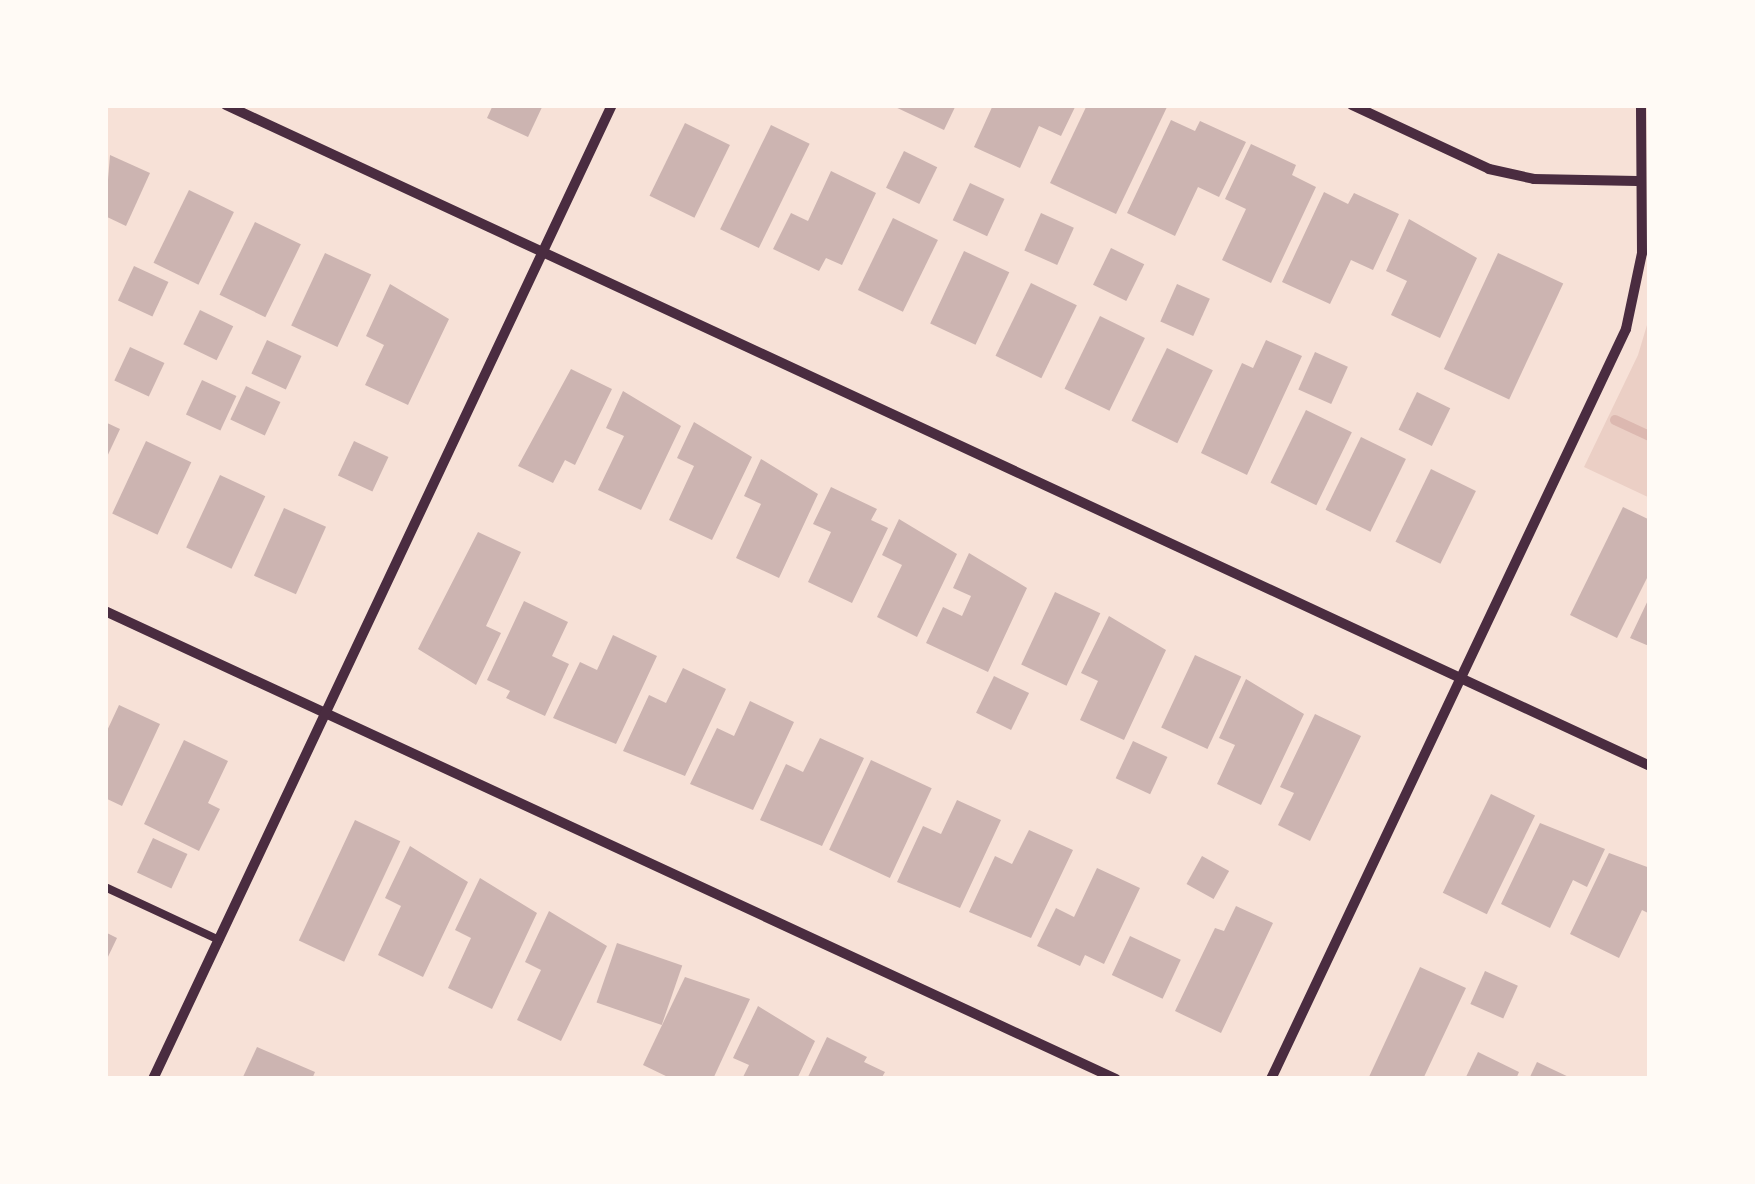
<!DOCTYPE html>
<html>
<head>
<meta charset="utf-8">
<style>
	body { margin:0 }
	#map { position:relative; width:1755px; height:1184px; overflow:hidden; background:#f7e1d7; font-family:Lato,sans-serif }
	div>[style] { position:absolute }
	[style*='--x'] { left:calc(var(--x)*1px); top:calc(var(--y)*1px); width:calc(var(--w)*1px); rotate:calc(var(--a)*1deg) }
	.green>* { inset:0; background:#ebcfc5 }
	.stream>* { height:10px; margin:-5px; padding:0 5px; transform-origin:5px; border-radius:5px; background:#dcb8b0 }
	.building>* { inset:0; background:#ccb4b1; transform-origin:0 0 }
	.service>* { height:8px; margin:-4px; padding:0 4px; transform-origin:4px; border-radius:4px; background:#4a2c40 }
	.minor>* { height:10px; margin:-5px; padding:0 5px; transform-origin:5px; border-radius:5px; background:#4a2c40 }
	span { translate:-50% -50%; white-space:nowrap; text-align:center; line-height:1.15; -webkit-text-stroke:8px #fffaf5; paint-order:stroke }
	.frame { position:absolute; inset:0; border:108px solid #fffaf5; pointer-events:none }
</style>
</head>
<body>
<div id="map">
	<div class="green">
		<div style="clip-path:polygon(1650px 315px,1650px 498px,1584px 467px,1638px 355px)"></div>
	</div>
	<div class="stream">
		<div style="--x:1615;--y:420;--w:38;--a:25"></div>
	</div>
	<div class="building">
		<div style="clip-path:polygon(493px 105px,543px 105px,528px 137px,487px 118px)"></div>
		<div style="clip-path:polygon(891px 105px,956px 105px,944px 130px)"></div>
		<div style="clip-path:polygon(993px 105px,1076px 105px,1061px 136px,1039px 126px,1020px 168px,974px 147px)"></div>
		<div style="clip-path:polygon(1087px 105px,1167px 107px,1116px 214px,1050px 183px)"></div>
		<div style="clip-path:polygon(1171px 120px,1195px 131px,1200px 121px,1246px 142px,1219px 197px,1198px 187px,1175px 236px,1127px 213px)"></div>
		<div style="left:685px;top:123px;width:50px;height:81px;rotate:26deg"></div>
		<div style="left:771px;top:125px;width:43px;height:116px;rotate:26deg"></div>
		<div style="clip-path:polygon(1251px 144px,1296px 165px,1292px 175px,1316px 187px,1271px 283px,1222px 260px,1246px 209px,1225px 199px)"></div>
		<div style="left:904px;top:151px;width:37px;height:41px;rotate:26deg"></div>
		<div style="clip-path:polygon(110px 155px,150px 173px,126px 226px,105px 216px)"></div>
		<div style="clip-path:polygon(831px 171px,876px 193px,842px 265px,826px 258px,819px 271px,773px 249px,791px 213px,808px 221px)"></div>
		<div style="left:970px;top:183px;width:38px;height:41px;rotate:25deg"></div>
		<div style="left:189px;top:190px;width:50px;height:81px;rotate:26deg"></div>
		<div style="clip-path:polygon(1324px 192px,1348px 204px,1354px 193px,1399px 214px,1373px 270px,1351px 260px,1330px 304px,1282px 282px)"></div>
		<div style="left:1041px;top:213px;width:36px;height:41px;rotate:24deg"></div>
		<div style="left:893px;top:218px;width:50px;height:80px;rotate:26deg"></div>
		<div style="clip-path:polygon(1409px 219px,1477px 258px,1440px 338px,1391px 315px,1407px 281px,1386px 271px)"></div>
		<div style="left:255px;top:222px;width:51px;height:81px;rotate:26deg"></div>
		<div style="left:1111px;top:248px;width:37px;height:41px;rotate:26deg"></div>
		<div style="left:964px;top:251px;width:50px;height:80px;rotate:25deg"></div>
		<div style="left:325px;top:253px;width:51px;height:80px;rotate:25deg"></div>
		<div style="left:1498px;top:253px;width:72px;height:128px;rotate:25deg"></div>
		<div style="left:134px;top:266px;width:38px;height:38px;rotate:25deg"></div>
		<div style="left:1031px;top:283px;width:51px;height:81px;rotate:26deg"></div>
		<div style="clip-path:polygon(390px 284px,449px 319px,408px 405px,365px 385px,384px 345px,366px 336px)"></div>
		<div style="left:1177px;top:284px;width:36px;height:41px;rotate:24deg"></div>
		<div style="left:200px;top:310px;width:37px;height:38px;rotate:26deg"></div>
		<div style="left:1100px;top:316px;width:50px;height:81px;rotate:26deg"></div>
		<div style="left:267px;top:340px;width:38px;height:37px;rotate:25deg"></div>
		<div style="clip-path:polygon(1266px 340px,1302px 356px,1247px 475px,1201px 453px,1242px 363px,1253px 368px)"></div>
		<div style="left:130px;top:347px;width:38px;height:37px;rotate:25deg"></div>
		<div style="left:1167px;top:348px;width:51px;height:81px;rotate:26deg"></div>
		<div style="left:1315px;top:352px;width:36px;height:41px;rotate:24deg"></div>
		<div style="clip-path:polygon(571px 369px,612px 389px,575px 465px,565px 460px,553px 483px,518px 466px)"></div>
		<div style="left:202px;top:380px;width:38px;height:38px;rotate:25deg"></div>
		<div style="left:246px;top:386px;width:38px;height:37px;rotate:25deg"></div>
		<div style="clip-path:polygon(623px 391px,681px 426px,641px 510px,598px 490px,624px 436px,606px 428px)"></div>
		<div style="left:1417px;top:392px;width:37px;height:42px;rotate:26deg"></div>
		<div style="left:1306px;top:410px;width:51px;height:81px;rotate:26deg"></div>
		<div style="clip-path:polygon(105px 422px,120px 429px,105px 461px)"></div>
		<div style="clip-path:polygon(694px 422px,752px 457px,712px 540px,669px 520px,694px 466px,677px 458px)"></div>
		<div style="left:1361px;top:437px;width:50px;height:81px;rotate:26deg"></div>
		<div style="left:146px;top:441px;width:50px;height:80px;rotate:25deg"></div>
		<div style="left:354px;top:441px;width:38px;height:38px;rotate:25deg"></div>
		<div style="clip-path:polygon(761px 459px,818px 494px,779px 578px,736px 558px,761px 504px,744px 496px)"></div>
		<div style="left:1431px;top:469px;width:50px;height:81px;rotate:26deg"></div>
		<div style="left:220px;top:475px;width:50px;height:80px;rotate:25deg"></div>
		<div style="clip-path:polygon(831px 487px,877px 509px,871px 520px,888px 528px,852px 603px,808px 582px,831px 532px,813px 524px)"></div>
		<div style="clip-path:polygon(1623px 507px,1650px 520px,1650px 572px,1617px 638px,1570px 615px)"></div>
		<div style="left:284px;top:508px;width:46px;height:74px;rotate:24deg"></div>
		<div style="clip-path:polygon(899px 519px,957px 554px,917px 637px,877px 617px,902px 565px,882px 555px)"></div>
		<div style="clip-path:polygon(478px 532px,521px 552px,486px 626px,501px 633px,476px 685px,418px 649px)"></div>
		<div style="clip-path:polygon(969px 553px,1027px 588px,988px 672px,926px 643px,943px 607px,962px 616px,971px 596px,953px 588px)"></div>
		<div style="left:1055px;top:592px;width:50px;height:80px;rotate:25deg"></div>
		<div style="clip-path:polygon(1650px 596px,1650px 656px,1649px 646px,1630px 638px)"></div>
		<div style="clip-path:polygon(524px 601px,568px 622px,552px 656px,569px 664px,545px 716px,506px 698px,510px 691px,487px 680px)"></div>
		<div style="clip-path:polygon(1109px 616px,1166px 650px,1124px 740px,1080px 720px,1098px 681px,1081px 673px)"></div>
		<div style="clip-path:polygon(613px 635px,657px 656px,616px 744px,553px 718px,580px 662px,597px 670px)"></div>
		<div style="left:1195px;top:655px;width:51px;height:80px;rotate:25deg"></div>
		<div style="clip-path:polygon(683px 668px,726px 689px,685px 776px,623px 751px,649px 695px,666px 703px)"></div>
		<div style="left:994px;top:676px;width:39px;height:41px;rotate:26deg"></div>
		<div style="clip-path:polygon(1246px 679px,1304px 714px,1261px 805px,1217px 784px,1235px 745px,1219px 738px)"></div>
		<div style="clip-path:polygon(750px 701px,794px 722px,753px 810px,690px 784px,717px 728px,734px 736px)"></div>
		<div style="clip-path:polygon(119px 705px,160px 724px,122px 806px,105px 798px,105px 735px)"></div>
		<div style="clip-path:polygon(1315px 714px,1361px 736px,1310px 841px,1278px 825px,1294px 793px,1280px 787px)"></div>
		<div style="clip-path:polygon(820px 738px,864px 758px,822px 846px,760px 820px,786px 764px,803px 772px)"></div>
		<div style="clip-path:polygon(184px 740px,228px 761px,208px 803px,220px 809px,199px 851px,144px 824px)"></div>
		<div style="left:1133px;top:741px;width:38px;height:41px;rotate:25deg"></div>
		<div style="left:871px;top:760px;width:67px;height:99px;rotate:25deg"></div>
		<div style="left:1491px;top:794px;width:49px;height:110px;rotate:26deg"></div>
		<div style="clip-path:polygon(957px 800px,1001px 820px,960px 908px,897px 882px,923px 826px,941px 834px)"></div>
		<div style="left:355px;top:820px;width:50px;height:133px;rotate:25deg"></div>
		<div style="clip-path:polygon(1540px 823px,1605px 849px,1587px 887px,1573px 880px,1550px 928px,1501px 904px)"></div>
		<div style="clip-path:polygon(1029px 830px,1073px 850px,1031px 938px,969px 912px,995px 856px,1012px 864px)"></div>
		<div style="left:153px;top:838px;width:38px;height:38px;rotate:25deg"></div>
		<div style="clip-path:polygon(410px 846px,468px 882px,423px 977px,378px 955px,401px 906px,385px 898px)"></div>
		<div style="clip-path:polygon(1609px 853px,1650px 868px,1650px 914px,1642px 910px,1619px 958px,1570px 934px)"></div>
		<div style="left:1202px;top:856px;width:31px;height:32px;rotate:29deg"></div>
		<div style="clip-path:polygon(1097px 868px,1140px 888px,1104px 964px,1085px 955px,1080px 966px,1037px 946px,1056px 908px,1074px 917px)"></div>
		<div style="clip-path:polygon(480px 878px,537px 913px,492px 1009px,448px 988px,471px 938px,455px 930px)"></div>
		<div style="clip-path:polygon(1236px 906px,1273px 923px,1221px 1033px,1175px 1011px,1215px 928px,1224px 931px)"></div>
		<div style="clip-path:polygon(549px 911px,607px 946px,561px 1041px,517px 1020px,541px 970px,525px 962px)"></div>
		<div style="clip-path:polygon(105px 932px,117px 938px,105px 963px)"></div>
		<div style="left:1130px;top:936px;width:56px;height:43px;rotate:25deg"></div>
		<div style="left:617px;top:943px;width:69px;height:63px;rotate:19deg"></div>
		<div style="clip-path:polygon(1420px 967px,1466px 988px,1423px 1079px,1368px 1079px)"></div>
		<div style="left:1485px;top:971px;width:36px;height:36px;rotate:24deg"></div>
		<div style="clip-path:polygon(685px 977px,750px 999px,713px 1079px,672px 1079px,643px 1065px)"></div>
		<div style="clip-path:polygon(758px 1006px,815px 1041px,797px 1079px,742px 1079px,749px 1065px,733px 1058px)"></div>
		<div style="clip-path:polygon(827px 1037px,867px 1057px,864px 1062px,885px 1072px,881px 1079px,807px 1079px)"></div>
		<div style="clip-path:polygon(257px 1047px,315px 1072px,312px 1079px,242px 1079px)"></div>
		<div style="clip-path:polygon(1478px 1052px,1519px 1072px,1516px 1079px,1465px 1079px)"></div>
		<div style="clip-path:polygon(1537px 1062px,1573px 1079px,1529px 1079px)"></div>
	</div>
	<div class="service">
		<div style="--x:105;--y:887;--w:126;--a:24.9"></div>
	</div>
	<div class="minor">
		<div style="--x:226;--y:105;--w:1570;--a:24.9"></div>
		<div style="--x:1352;--y:105;--w:151;--a:25"></div>
		<div style="--x:1489;--y:169;--w:46;--a:12.5"></div>
		<div style="--x:1534;--y:179;--w:103;--a:1.1"></div>
		<div style="--x:105;--y:611;--w:1114;--a:24.84"></div>
		<div style="--x:153;--y:1079;--w:1077;--a:-64.77"></div>
		<div style="--x:1271;--y:1079;--w:830;--a:-64.67"></div>
		<div style="--x:1626;--y:329;--w:78;--a:-78.1"></div>
		<div style="--x:1642;--y:253;--w:148;--a:-90.4"></div>
	</div>
	<div class="frame"></div>
</div>
</body>
</html>
